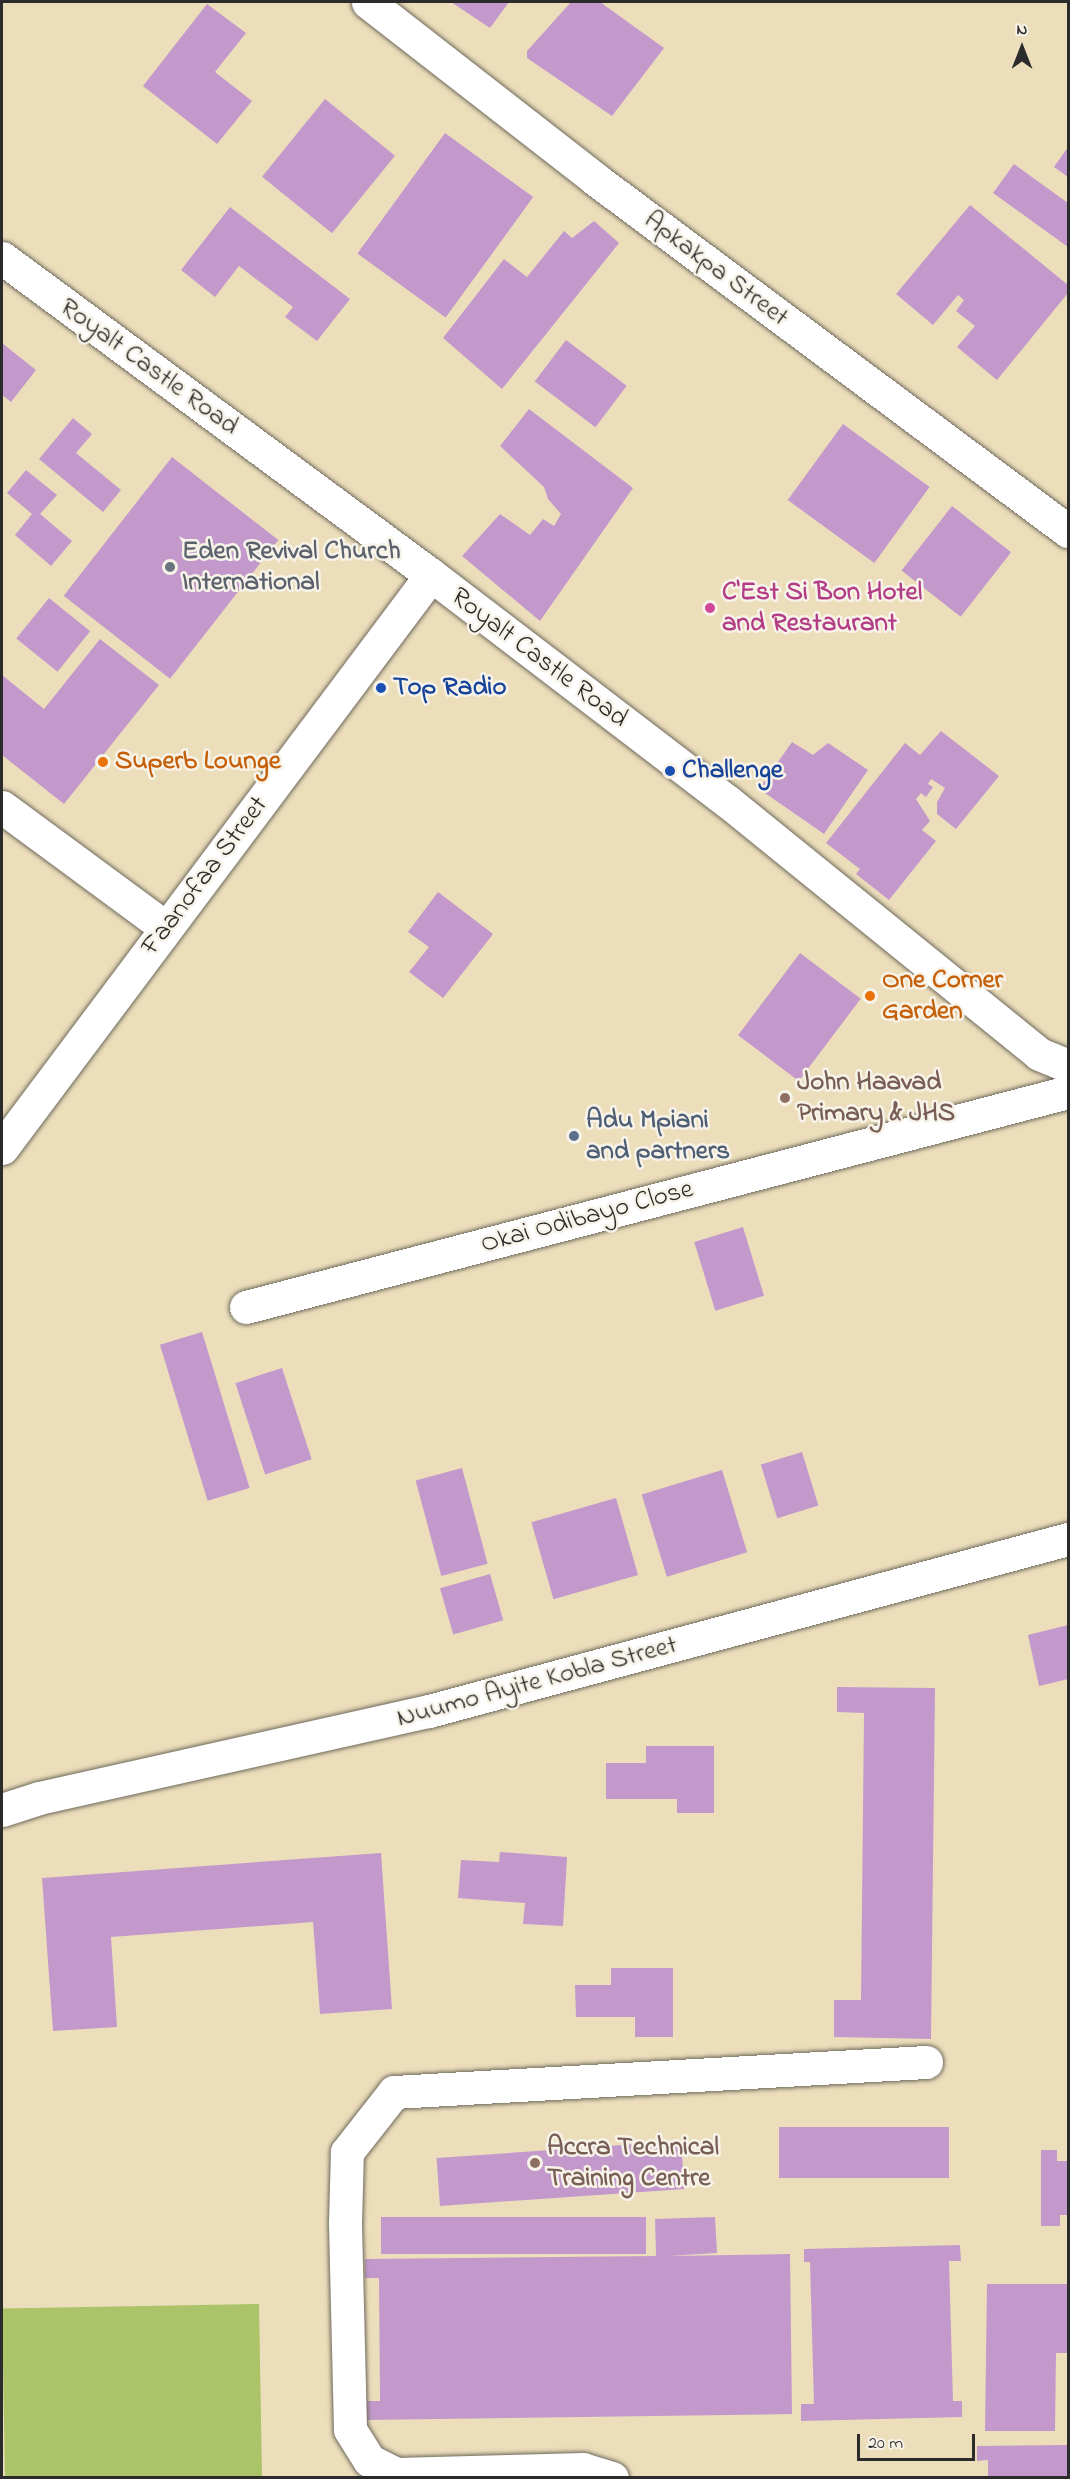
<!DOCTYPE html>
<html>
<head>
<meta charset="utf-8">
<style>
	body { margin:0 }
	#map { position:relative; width:1070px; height:2479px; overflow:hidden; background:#ecdebb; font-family:"Indie Flower",sans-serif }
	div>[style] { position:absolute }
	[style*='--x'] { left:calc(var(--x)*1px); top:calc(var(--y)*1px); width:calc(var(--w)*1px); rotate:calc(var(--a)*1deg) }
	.green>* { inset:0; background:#abc46a; transform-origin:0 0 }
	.building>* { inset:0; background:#c399cc; transform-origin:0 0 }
	.roads { filter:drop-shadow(0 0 2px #6f6a5d) drop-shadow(0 0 2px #6f6a5d) }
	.minor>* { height:33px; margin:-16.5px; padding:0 16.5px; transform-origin:16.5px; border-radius:16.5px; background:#fff }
	.dots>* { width:16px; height:16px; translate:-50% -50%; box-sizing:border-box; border:3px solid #f7f3e8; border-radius:50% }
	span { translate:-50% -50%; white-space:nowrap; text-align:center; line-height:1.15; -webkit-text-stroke:5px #f7f3e8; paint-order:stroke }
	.street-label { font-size:27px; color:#2b2b2b }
	.worship-label { font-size:27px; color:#5b616d; font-weight:700 }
	.left { translate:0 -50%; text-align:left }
	.hotel-label { font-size:27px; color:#b23c85; font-weight:700 }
	.transit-label { font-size:27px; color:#164399; font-weight:700 }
	.food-label { font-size:27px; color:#c56008; font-weight:700 }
	.education-label { font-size:27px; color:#785e54; font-weight:700 }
	.service-label { font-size:27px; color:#4e5e75; font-weight:700 }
	.frame { position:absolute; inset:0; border:3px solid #2b2b2b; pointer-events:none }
	.north { position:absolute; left:992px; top:18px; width:60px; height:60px; -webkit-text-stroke:4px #f7f3e8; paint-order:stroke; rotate:0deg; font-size:16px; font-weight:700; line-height:24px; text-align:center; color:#2b2b2b }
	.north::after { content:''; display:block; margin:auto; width:21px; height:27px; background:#2b2b2b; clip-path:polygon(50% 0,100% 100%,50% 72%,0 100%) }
	.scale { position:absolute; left:857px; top:2434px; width:118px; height:27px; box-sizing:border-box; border:3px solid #2b2b2b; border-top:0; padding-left:8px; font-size:18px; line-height:21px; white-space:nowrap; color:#2b2b2b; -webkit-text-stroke:4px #f7f3e8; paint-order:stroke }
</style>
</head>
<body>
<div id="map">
	<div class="green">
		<div style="left:259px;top:2304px;width:173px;height:257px;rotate:89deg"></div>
	</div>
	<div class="building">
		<div style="clip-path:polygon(451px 2px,509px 2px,490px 28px)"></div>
		<div style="clip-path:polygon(571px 2px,600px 2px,664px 48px,612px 116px,527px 58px,527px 51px)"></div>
		<div style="clip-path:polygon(207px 4px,246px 33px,215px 72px,252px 101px,217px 144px,143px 86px)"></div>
		<div style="left:325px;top:99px;width:90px;height:100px;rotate:39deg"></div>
		<div style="left:445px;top:133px;width:109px;height:149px;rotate:36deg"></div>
		<div style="clip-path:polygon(1068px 147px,1068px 177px,1054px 167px)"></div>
		<div style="clip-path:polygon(1014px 164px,1068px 203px,1068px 247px,993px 193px)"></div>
		<div style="clip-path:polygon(970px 205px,1068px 285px,1068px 293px,997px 380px,957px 347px,975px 326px,956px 311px,964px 300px,958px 295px,933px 325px,896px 294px)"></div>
		<div style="clip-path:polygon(230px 207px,350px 299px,317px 341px,285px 317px,293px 307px,239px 266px,215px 297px,181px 270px)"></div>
		<div style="clip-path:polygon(594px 221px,619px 243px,502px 389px,443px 338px,504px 259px,527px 277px,564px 231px,572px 238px)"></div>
		<div style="left:566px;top:340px;width:76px;height:52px;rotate:37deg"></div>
		<div style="clip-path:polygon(2px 343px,36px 370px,11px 402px,2px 395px)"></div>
		<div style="clip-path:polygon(529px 409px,633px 488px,540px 621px,462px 556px,500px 514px,530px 535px,543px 519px,554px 526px,561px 514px,548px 499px,544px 487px,500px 446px)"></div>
		<div style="clip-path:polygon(73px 418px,92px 434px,76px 453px,121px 490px,103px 512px,39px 459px)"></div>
		<div style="left:843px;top:424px;width:107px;height:94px;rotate:36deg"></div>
		<div style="left:172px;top:457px;width:135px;height:176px;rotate:38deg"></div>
		<div style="clip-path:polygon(26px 470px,57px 495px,40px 514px,72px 541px,51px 566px,15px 535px,32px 514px,7px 493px)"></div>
		<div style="left:952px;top:506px;width:75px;height:82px;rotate:38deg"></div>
		<div style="left:49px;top:598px;width:53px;height:52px;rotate:39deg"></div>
		<div style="clip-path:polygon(100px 639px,159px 685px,64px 804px,2px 755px,2px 675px,44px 709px)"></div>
		<div style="clip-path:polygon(941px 731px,999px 776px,956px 829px,937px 814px,937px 802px,945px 788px,931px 779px,928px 784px,933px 787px,926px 797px,921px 793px,916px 799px,930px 821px,922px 830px,936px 841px,889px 900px,856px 874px,860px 869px,826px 843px,905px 743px,920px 755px)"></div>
		<div style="clip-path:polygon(792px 742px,813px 755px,828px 743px,868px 770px,824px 834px,759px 789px)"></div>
		<div style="clip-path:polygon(438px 892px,493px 934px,443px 998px,409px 972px,429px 947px,408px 932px)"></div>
		<div style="left:800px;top:953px;width:76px;height:103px;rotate:37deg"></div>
		<div style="left:743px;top:1227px;width:72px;height:51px;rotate:73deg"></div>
		<div style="left:202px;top:1332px;width:163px;height:44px;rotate:73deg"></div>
		<div style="left:282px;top:1368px;width:96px;height:49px;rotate:72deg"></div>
		<div style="left:802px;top:1452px;width:56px;height:43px;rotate:73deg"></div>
		<div style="left:462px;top:1468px;width:99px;height:48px;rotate:75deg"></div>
		<div style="left:722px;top:1470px;width:86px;height:84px;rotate:73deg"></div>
		<div style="left:616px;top:1498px;width:80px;height:88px;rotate:74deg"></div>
		<div style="left:490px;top:1574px;width:48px;height:52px;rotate:74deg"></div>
		<div style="clip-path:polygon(1068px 1625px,1068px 1679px,1039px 1686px,1028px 1635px)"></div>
		<div style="clip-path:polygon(837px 1687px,935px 1688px,931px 2039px,834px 2037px,834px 2000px,861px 2000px,864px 1713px,837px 1712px)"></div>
		<div style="clip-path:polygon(646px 1746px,714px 1746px,714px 1813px,677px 1813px,677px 1799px,606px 1799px,606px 1763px,646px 1763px)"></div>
		<div style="clip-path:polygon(500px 1852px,567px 1857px,563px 1926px,523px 1924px,525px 1903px,458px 1898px,461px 1860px,499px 1862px)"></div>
		<div style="clip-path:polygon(381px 1853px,392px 2009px,320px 2014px,313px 1922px,111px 1937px,117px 2027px,53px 2031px,42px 1878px)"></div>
		<div style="clip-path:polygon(611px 1968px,673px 1968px,673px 2037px,635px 2037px,635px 2017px,576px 2017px,575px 1985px,611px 1985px)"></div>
		<div style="left:779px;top:2127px;width:170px;height:51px"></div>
		<div style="left:681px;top:2141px;width:48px;height:245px;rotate:86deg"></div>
		<div style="clip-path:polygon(1041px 2150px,1057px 2150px,1057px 2161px,1068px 2161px,1068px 2215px,1060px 2215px,1060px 2226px,1041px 2226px)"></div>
		<div style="left:646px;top:2217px;width:37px;height:265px;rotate:90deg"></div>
		<div style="clip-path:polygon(715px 2217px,717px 2253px,668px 2256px,790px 2254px,792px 2414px,367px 2420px,367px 2401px,380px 2401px,379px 2278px,365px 2278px,365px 2259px,656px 2256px,655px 2219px)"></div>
		<div style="clip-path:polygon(960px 2245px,961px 2261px,949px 2261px,953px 2401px,962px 2401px,962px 2417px,801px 2421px,801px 2404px,814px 2404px,810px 2262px,804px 2262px,804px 2249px)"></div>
		<div style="clip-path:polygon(987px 2284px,1068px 2284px,1068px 2353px,1056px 2353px,1055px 2431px,985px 2431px)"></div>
		<div style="clip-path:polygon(1068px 2445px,1068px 2478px,988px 2478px,988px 2460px,977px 2461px,977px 2446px)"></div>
	</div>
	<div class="roads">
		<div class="minor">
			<div style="--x:368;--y:2;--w:288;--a:37.9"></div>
			<div style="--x:595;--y:179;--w:590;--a:36.66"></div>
			<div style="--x:2;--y:258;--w:533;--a:36.46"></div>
			<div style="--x:431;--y:575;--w:372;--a:37.4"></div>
			<div style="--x:727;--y:801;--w:402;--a:39"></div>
			<div style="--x:1039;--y:1054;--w:31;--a:22"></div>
			<div style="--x:2;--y:807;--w:204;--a:36.4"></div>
			<div style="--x:2;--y:1148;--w:716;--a:-53.18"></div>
			<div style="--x:246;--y:1307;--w:850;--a:-14.66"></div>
			<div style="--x:2;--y:1810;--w:39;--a:-18"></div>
			<div style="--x:39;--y:1798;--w:400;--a:-12.6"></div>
			<div style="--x:429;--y:1711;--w:662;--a:-15.07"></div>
			<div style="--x:612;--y:2478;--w:30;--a:-163"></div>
			<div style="--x:583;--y:2469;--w:187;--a:178.5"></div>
			<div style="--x:396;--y:2474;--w:30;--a:-153"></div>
			<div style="--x:369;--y:2460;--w:36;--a:-122"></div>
			<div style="--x:350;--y:2429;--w:207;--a:-91.4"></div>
			<div style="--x:345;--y:2222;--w:70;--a:-88.4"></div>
			<div style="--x:347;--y:2152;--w:76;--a:-51.9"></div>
			<div style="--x:394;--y:2092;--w:533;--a:-3.23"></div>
		</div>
	</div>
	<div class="dots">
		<div style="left:170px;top:567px;background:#6b7280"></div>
		<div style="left:710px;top:608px;background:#d1479c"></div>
		<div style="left:381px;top:688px;background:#1a4fb4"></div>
		<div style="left:103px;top:762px;background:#e8710a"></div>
		<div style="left:670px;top:771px;background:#1a4fb4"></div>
		<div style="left:870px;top:996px;background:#e8710a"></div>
		<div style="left:785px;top:1098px;background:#8d6e63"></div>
		<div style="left:574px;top:1136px;background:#5c6f8a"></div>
		<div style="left:535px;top:2163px;background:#8d6e63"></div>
	</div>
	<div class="street-label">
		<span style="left:716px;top:269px;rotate:37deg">Apkakpa Street</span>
		<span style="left:149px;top:367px;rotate:36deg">Royalt Castle Road</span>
		<span style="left:539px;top:658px;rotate:37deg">Royalt Castle Road</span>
		<span style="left:205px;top:876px;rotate:-53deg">Faanofaa Street</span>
		<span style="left:587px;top:1217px;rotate:-15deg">Okai Odibayo Close</span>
		<span style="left:537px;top:1682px;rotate:-15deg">Nuumo Ayite Kobla Street</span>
	</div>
	<div class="worship-label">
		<span class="left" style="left:182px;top:567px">Eden Revival Church<br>International</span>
	</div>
	<div class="hotel-label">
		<span class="left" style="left:722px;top:608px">C'Est Si Bon Hotel<br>and Restaurant</span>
	</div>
	<div class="transit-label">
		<span class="left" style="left:393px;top:688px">Top Radio</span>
		<span class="left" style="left:682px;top:771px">Challenge</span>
	</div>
	<div class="food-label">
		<span class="left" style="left:115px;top:762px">Superb Lounge</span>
		<span class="left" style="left:882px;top:996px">One Corner<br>Garden</span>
	</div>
	<div class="education-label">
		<span class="left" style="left:797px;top:1098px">John Haavad<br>Primary &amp; JHS</span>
		<span class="left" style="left:547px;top:2163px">Accra Technical<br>Training Centre</span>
	</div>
	<div class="service-label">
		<span class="left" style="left:586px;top:1136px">Adu Mpiani<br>and partners</span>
	</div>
	<div class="frame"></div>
	<div class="north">N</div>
	<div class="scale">20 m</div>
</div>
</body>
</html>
